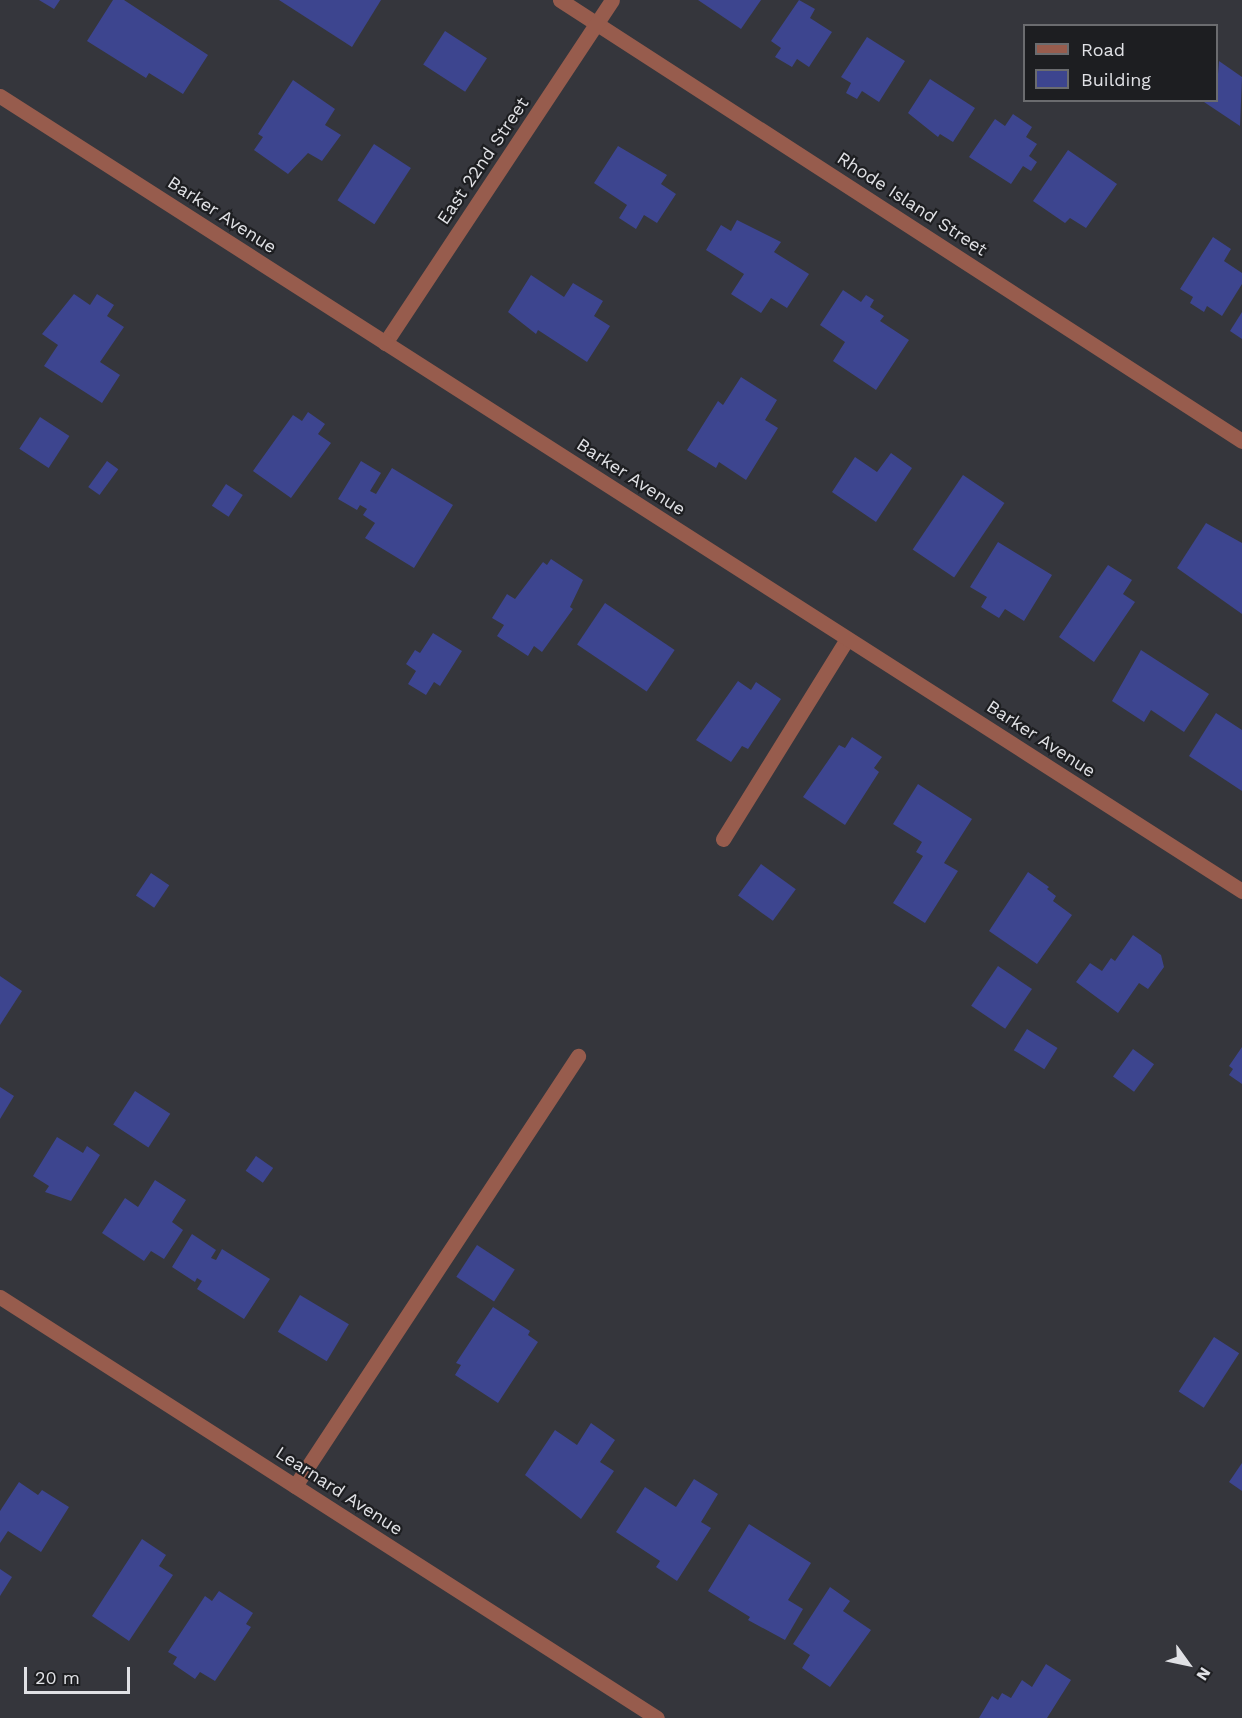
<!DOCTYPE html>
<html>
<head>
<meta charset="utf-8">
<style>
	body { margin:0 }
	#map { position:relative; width:1242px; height:1718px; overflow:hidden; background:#35363c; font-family:"Work Sans",sans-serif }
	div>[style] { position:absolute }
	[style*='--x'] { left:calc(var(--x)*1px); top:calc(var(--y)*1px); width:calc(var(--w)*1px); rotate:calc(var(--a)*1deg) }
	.building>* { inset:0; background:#3d458f; transform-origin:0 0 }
	.service>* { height:15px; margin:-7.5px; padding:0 7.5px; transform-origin:7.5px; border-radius:7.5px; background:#975c4d }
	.minor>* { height:15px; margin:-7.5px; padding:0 7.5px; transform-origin:7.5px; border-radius:7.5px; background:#975c4d }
	.tertiary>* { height:15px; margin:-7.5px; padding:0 7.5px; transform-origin:7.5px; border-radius:7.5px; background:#975c4d }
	span { translate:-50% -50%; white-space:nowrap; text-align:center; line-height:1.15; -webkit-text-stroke:4.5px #1d1e21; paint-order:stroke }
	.street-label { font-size:18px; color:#e0e1e5 }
	.legend { position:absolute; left:1023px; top:24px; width:195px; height:78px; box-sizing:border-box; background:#1d1e21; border:2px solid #6b6c6f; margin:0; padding:8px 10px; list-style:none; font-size:18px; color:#e0e1e5 }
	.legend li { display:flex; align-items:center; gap:12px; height:30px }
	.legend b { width:30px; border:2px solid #6b6c6f }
	.north { position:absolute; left:1158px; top:1634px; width:60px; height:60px; -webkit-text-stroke:4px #1d1e21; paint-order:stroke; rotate:123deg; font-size:16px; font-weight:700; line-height:24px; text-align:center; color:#e0e1e5 }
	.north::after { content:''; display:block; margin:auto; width:21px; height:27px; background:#e0e1e5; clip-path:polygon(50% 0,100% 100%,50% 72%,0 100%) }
	.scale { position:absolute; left:24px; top:1667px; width:106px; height:27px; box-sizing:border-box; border:3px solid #e0e1e5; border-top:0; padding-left:8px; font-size:18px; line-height:21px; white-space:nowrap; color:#e0e1e5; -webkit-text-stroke:4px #1d1e21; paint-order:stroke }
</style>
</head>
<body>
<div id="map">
	<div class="building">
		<div style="clip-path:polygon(39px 0,60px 0,54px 9px)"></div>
		<div style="clip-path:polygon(113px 0,124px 0,208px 55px,183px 94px,149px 73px,146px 78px,87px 41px)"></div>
		<div style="clip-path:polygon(279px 0,381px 0,352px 47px)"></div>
		<div style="clip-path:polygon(698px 0,761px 0,741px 29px)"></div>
		<div style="clip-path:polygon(799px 0,815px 9px,810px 18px,832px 32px,809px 67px,797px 59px,792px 67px,775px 57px,781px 48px,771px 41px)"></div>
		<div style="left:445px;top:31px;width:50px;height:40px;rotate:33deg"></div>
		<div style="clip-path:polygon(867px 37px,905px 61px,879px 102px,862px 91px,857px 99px,846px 93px,851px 83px,841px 77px)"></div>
		<div style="clip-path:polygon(1219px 61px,1242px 77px,1240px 126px,1201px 100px,1216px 100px)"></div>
		<div style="clip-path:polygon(930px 79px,975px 108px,953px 142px,940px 134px,938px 137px,908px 113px)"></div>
		<div style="clip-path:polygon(293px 80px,335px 109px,325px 125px,341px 135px,322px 161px,308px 153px,288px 174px,254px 150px,263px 137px,258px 134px)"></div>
		<div style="clip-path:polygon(1013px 114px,1032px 127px,1026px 137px,1037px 144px,1029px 156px,1037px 162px,1031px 171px,1023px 166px,1011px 184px,969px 157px,995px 119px,1005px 126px)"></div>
		<div style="left:374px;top:144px;width:44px;height:67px;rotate:33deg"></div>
		<div style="clip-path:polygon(618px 146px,667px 175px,661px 184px,676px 194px,657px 223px,644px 215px,636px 229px,619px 218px,627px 205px,594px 183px)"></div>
		<div style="clip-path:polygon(1068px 150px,1117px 184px,1086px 228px,1070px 218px,1065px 223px,1033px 201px)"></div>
		<div style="clip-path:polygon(737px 220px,781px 242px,774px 252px,809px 274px,787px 308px,771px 298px,761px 313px,731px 294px,744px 274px,706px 250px,721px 225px,731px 231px)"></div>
		<div style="clip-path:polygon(1213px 237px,1231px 249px,1224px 261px,1242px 273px,1242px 284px,1222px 316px,1207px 306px,1204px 312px,1190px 303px,1193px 297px,1180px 289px)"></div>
		<div style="clip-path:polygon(531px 275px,564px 297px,573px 283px,603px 301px,594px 316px,610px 326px,587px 362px,538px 330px,536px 334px,508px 312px)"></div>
		<div style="clip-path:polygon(843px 290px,861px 302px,866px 295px,874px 300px,870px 307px,884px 316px,880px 321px,909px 340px,876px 390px,833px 361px,845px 342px,820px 325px)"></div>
		<div style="clip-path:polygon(74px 294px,90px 305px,97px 294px,114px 305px,107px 316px,124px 327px,100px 362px,120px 375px,102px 403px,44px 366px,58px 345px,42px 334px)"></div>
		<div style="clip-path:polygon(1242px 312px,1242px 339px,1230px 331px)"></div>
		<div style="clip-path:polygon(741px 377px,777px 400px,765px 420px,778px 428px,746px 480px,719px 462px,716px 468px,687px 450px,718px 401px,723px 405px)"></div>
		<div style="clip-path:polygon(308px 412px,325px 424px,318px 434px,331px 443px,291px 498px,253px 471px,293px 415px,302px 421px)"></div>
		<div style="left:40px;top:417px;width:35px;height:38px;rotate:33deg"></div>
		<div style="clip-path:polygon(891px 453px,912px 468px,876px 522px,832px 492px,855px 457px,877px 472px)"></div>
		<div style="left:107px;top:461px;width:14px;height:32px;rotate:36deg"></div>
		<div style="clip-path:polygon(361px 461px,381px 473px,370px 491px,376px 494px,392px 468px,453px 505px,414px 568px,365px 538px,375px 523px,363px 515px,367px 509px,360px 505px,357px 510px,338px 499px)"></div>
		<div style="left:963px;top:475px;width:50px;height:90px;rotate:34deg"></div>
		<div style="left:226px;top:484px;width:20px;height:26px;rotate:33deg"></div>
		<div style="clip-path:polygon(1206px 523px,1242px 543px,1242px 614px,1177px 568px)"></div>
		<div style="clip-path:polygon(998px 542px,1052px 575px,1024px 621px,1005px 609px,999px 618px,981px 607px,987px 597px,970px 587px)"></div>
		<div style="clip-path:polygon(551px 559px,583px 580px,570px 607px,573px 609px,542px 652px,534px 646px,528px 656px,497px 636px,504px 625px,492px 618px,507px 594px,515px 599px,543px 562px,547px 565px)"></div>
		<div style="clip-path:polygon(1108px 565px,1132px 580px,1123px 594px,1135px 602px,1094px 662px,1059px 637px)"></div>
		<div style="left:605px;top:603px;width:84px;height:50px;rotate:34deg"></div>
		<div style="clip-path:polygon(433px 633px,462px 651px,440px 686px,434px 682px,426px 695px,408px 684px,416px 671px,406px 664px,415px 650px,420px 653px)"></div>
		<div style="clip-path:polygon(1141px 650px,1209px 694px,1184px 732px,1151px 710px,1144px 722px,1112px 701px)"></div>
		<div style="clip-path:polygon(738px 681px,751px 690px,756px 682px,781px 699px,748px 749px,742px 746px,731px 762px,696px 740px)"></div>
		<div style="clip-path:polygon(1216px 713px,1242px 730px,1242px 791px,1189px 756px)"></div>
		<div style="clip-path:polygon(852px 737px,882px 757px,874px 768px,879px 772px,845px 825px,803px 797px,839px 745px,845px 748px)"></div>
		<div style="clip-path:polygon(918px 784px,972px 819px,944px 863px,958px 871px,925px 923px,893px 903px,923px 856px,916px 852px,922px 842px,893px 824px)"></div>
		<div style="left:761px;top:864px;width:43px;height:39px;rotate:36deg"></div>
		<div style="clip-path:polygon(1028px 872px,1049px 887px,1047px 889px,1056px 896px,1053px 901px,1072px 915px,1037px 964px,989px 931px)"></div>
		<div style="left:151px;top:873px;width:22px;height:27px;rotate:34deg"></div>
		<div style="clip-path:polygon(1133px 935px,1161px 955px,1164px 967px,1148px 989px,1139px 983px,1118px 1013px,1076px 982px,1090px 963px,1102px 971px,1111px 958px,1115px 961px)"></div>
		<div style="left:998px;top:966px;width:41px;height:48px;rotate:34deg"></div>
		<div style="clip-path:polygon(0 976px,22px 991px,0 1025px)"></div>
		<div style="left:1027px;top:1029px;width:36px;height:25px;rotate:32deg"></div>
		<div style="clip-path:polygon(1242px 1047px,1242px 1084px,1229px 1075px,1233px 1069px,1229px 1066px)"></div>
		<div style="left:1133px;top:1049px;width:26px;height:34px;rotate:36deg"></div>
		<div style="clip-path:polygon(0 1087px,14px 1096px,0 1119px)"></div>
		<div style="left:135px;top:1091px;width:42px;height:40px;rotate:33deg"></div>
		<div style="clip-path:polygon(57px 1137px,83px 1153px,87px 1146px,100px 1155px,71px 1201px,45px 1192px,49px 1186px,33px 1176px)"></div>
		<div style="left:256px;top:1156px;width:21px;height:18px;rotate:35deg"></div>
		<div style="clip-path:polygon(155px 1180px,186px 1200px,172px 1222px,183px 1230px,164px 1259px,151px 1251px,144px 1261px,102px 1233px,125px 1198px,138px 1207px)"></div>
		<div style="clip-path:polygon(192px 1234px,216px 1250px,211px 1258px,216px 1260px,222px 1249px,270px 1279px,244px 1319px,197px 1289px,202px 1281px,197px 1278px,195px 1282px,172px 1267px)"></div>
		<div style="left:477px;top:1245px;width:45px;height:38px;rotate:33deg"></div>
		<div style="left:300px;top:1295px;width:57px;height:43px;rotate:31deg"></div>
		<div style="clip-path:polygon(493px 1307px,530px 1331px,528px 1335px,538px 1342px,498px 1403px,455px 1375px,461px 1365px,456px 1363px)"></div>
		<div style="left:1214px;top:1337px;width:30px;height:65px;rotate:33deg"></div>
		<div style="clip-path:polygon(591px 1423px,615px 1440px,600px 1462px,614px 1471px,581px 1519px,525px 1475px,555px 1430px,577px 1445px)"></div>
		<div style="clip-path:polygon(1242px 1463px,1242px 1491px,1229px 1482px)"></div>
		<div style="clip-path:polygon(694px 1479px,718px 1494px,701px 1522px,711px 1528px,677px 1581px,656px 1567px,660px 1561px,616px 1532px,645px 1487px,676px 1507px)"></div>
		<div style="clip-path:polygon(19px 1482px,38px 1495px,42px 1490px,69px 1507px,41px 1552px,8px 1531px,0 1543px,0 1511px)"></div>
		<div style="clip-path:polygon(749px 1524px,811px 1563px,788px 1600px,803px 1609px,785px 1640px,748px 1620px,750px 1617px,708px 1591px)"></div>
		<div style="clip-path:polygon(142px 1539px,166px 1555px,159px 1566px,173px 1575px,129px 1641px,92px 1616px)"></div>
		<div style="clip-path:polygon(0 1569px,12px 1577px,0 1596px)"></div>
		<div style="clip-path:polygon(830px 1587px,850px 1601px,843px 1611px,871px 1630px,830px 1687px,802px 1668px,810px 1655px,793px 1644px)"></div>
		<div style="clip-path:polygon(219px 1591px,253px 1613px,246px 1624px,251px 1627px,215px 1681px,200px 1672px,195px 1679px,173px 1664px,177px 1657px,168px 1652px,205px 1596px,212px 1601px)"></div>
		<div style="clip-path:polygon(1046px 1664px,1071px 1680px,1047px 1718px,979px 1718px,992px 1696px,998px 1700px,1002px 1693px,1011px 1698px,1022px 1680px,1032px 1687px)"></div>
	</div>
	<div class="service">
		<div style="--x:723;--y:839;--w:235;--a:-58.2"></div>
		<div style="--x:295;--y:1486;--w:515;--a:-56.65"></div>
	</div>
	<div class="minor">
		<div style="--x:560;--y:0;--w:812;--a:32.89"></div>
		<div style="--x:385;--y:343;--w:411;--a:-56.5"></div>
		<div style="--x:0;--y:1297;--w:780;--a:32.65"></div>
	</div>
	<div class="tertiary">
		<div style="--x:0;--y:96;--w:1475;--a:32.62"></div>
	</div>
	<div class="street-label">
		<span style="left:483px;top:161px;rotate:-56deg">East 22nd Street</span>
		<span style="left:912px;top:204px;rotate:33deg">Rhode Island Street</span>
		<span style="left:222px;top:215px;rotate:33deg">Barker Avenue</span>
		<span style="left:631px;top:477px;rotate:33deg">Barker Avenue</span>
		<span style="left:1041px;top:739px;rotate:33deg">Barker Avenue</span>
		<span style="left:339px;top:1491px;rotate:33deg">Learnard Avenue</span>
	</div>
	<ul class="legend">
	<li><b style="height:8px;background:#975c4d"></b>Road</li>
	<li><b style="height:16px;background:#3d458f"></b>Building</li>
	</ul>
	<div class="north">N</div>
	<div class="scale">20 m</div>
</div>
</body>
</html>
